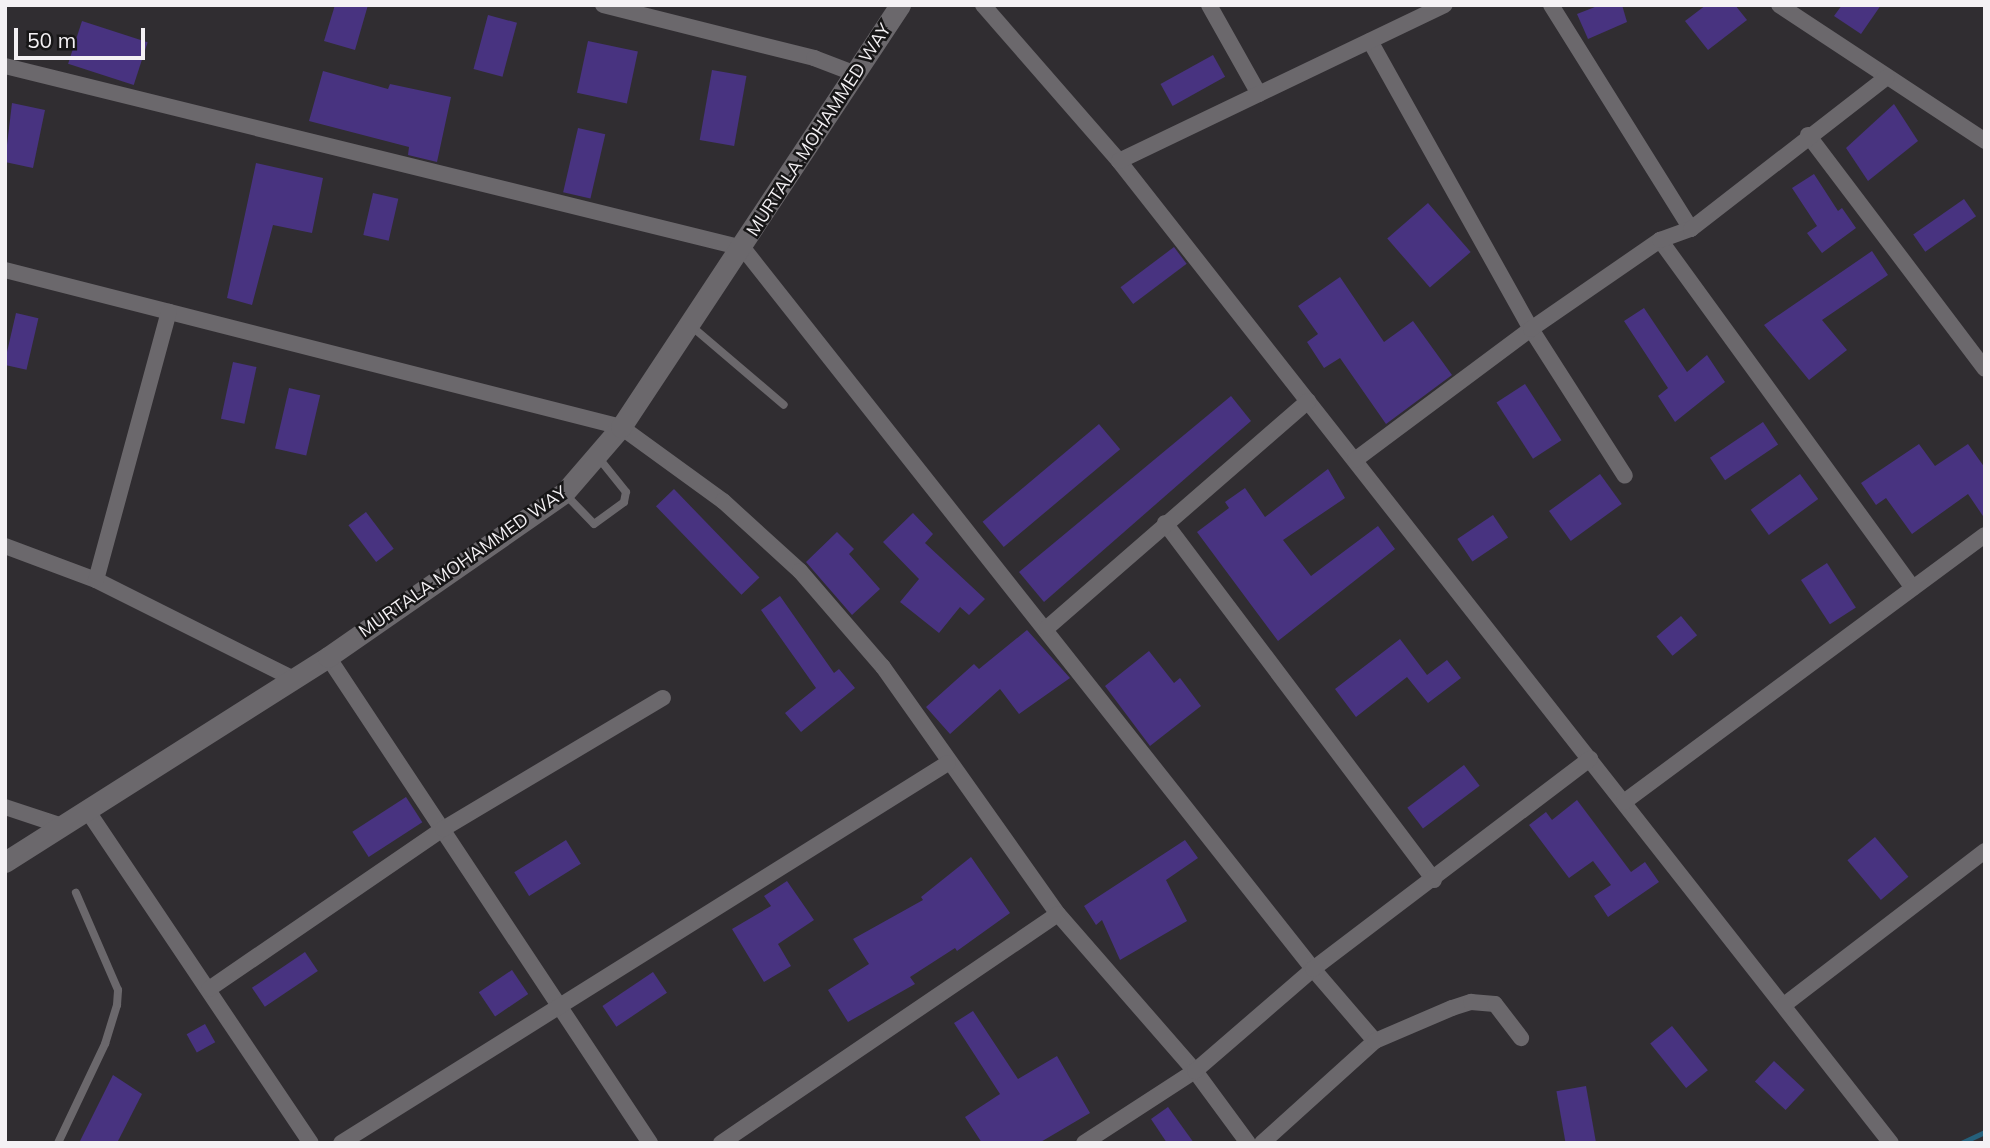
<!DOCTYPE html>
<html>
<head>
<meta charset="utf-8">
<style>
	body { margin:0 }
	#map { position:relative; width:1990px; height:1148px; overflow:hidden; background:#302d31; font-family:Mulish,sans-serif }
	div>[style] { position:absolute }
	[style*='--x'] { left:calc(var(--x)*1px); top:calc(var(--y)*1px); width:calc(var(--w)*1px); rotate:calc(var(--a)*1deg) }
	.stream>* { height:5px; margin:-2.5px; padding:0 2.5px; transform-origin:2.5px; border-radius:2.5px; background:#25607b }
	.building>* { inset:0; background:#483380; transform-origin:0 0 }
	.lane>* { height:8px; margin:-4px; padding:0 4px; transform-origin:4px; border-radius:4px; background:#6b686c }
	.street>* { height:16px; margin:-8px; padding:0 8px; transform-origin:8px; border-radius:8px; background:#6b686c }
	.secondary>* { height:21px; margin:-10.5px; padding:0 10.5px; transform-origin:10.5px; border-radius:10.5px; background:#6b686c }
	span { translate:-50% -50%; white-space:nowrap; text-align:center; line-height:1.15; -webkit-text-stroke:5px #171617; paint-order:stroke }
	.street-label { font-size:18px; color:#f4f1f4 }
	.frame { position:absolute; inset:0; border:7px solid #f4f1f4; pointer-events:none }
	.scale { position:absolute; left:14px; top:28px; width:131px; height:32px; box-sizing:border-box; border:4px solid #f4f1f4; border-top:0; padding-left:9px; font-size:21px; line-height:24px; white-space:nowrap; color:#f4f1f4; -webkit-text-stroke:5px #171617; paint-order:stroke }
</style>
</head>
<body>
<div id="map">
	<div class="stream">
		<div style="--x:1961;--y:1143;--w:26;--a:-25"></div>
	</div>
	<div class="building">
		<div style="clip-path:polygon(335px 5px,368px 5px,355px 50px,324px 41px)"></div>
		<div style="clip-path:polygon(1600px 5px,1622px 5px,1627px 22px,1588px 39px,1577px 14px)"></div>
		<div style="clip-path:polygon(1706px 5px,1735px 5px,1747px 20px,1708px 50px,1685px 21px)"></div>
		<div style="clip-path:polygon(1842px 5px,1881px 5px,1861px 34px,1834px 16px)"></div>
		<div style="left:488px;top:15px;width:30px;height:56px;rotate:15deg"></div>
		<div style="left:82px;top:21px;width:69px;height:45px;rotate:18deg"></div>
		<div style="left:588px;top:41px;width:51px;height:53px;rotate:12deg"></div>
		<div style="left:1213px;top:55px;width:25px;height:60px;rotate:61deg"></div>
		<div style="left:712px;top:70px;width:35px;height:71px;rotate:10deg"></div>
		<div style="clip-path:polygon(323px 71px,388px 89px,390px 84px,451px 97px,437px 162px,408px 155px,409px 147px,309px 121px)"></div>
		<div style="clip-path:polygon(12px 103px,45px 110px,33px 168px,5px 162px)"></div>
		<div style="clip-path:polygon(1894px 104px,1918px 141px,1868px 181px,1846px 148px)"></div>
		<div style="left:578px;top:128px;width:28px;height:66px;rotate:13deg"></div>
		<div style="clip-path:polygon(256px 163px,323px 178px,312px 233px,273px 225px,252px 305px,227px 298px)"></div>
		<div style="clip-path:polygon(1814px 174px,1838px 211px,1842px 208px,1856px 228px,1822px 253px,1807px 233px,1817px 226px,1792px 188px)"></div>
		<div style="left:373px;top:193px;width:26px;height:43px;rotate:13deg"></div>
		<div style="left:1964px;top:199px;width:21px;height:62px;rotate:55deg"></div>
		<div style="left:1428px;top:203px;width:65px;height:54px;rotate:49deg"></div>
		<div style="left:1174px;top:247px;width:21px;height:67px;rotate:53deg"></div>
		<div style="clip-path:polygon(1872px 251px,1888px 275px,1822px 320px,1847px 350px,1809px 380px,1764px 325px)"></div>
		<div style="clip-path:polygon(1340px 277px,1384px 342px,1413px 321px,1452px 375px,1386px 424px,1340px 358px,1324px 368px,1307px 342px,1318px 334px,1298px 306px)"></div>
		<div style="clip-path:polygon(1644px 308px,1687px 372px,1707px 355px,1725px 382px,1675px 422px,1658px 396px,1668px 388px,1624px 321px)"></div>
		<div style="left:16px;top:313px;width:23px;height:53px;rotate:13deg"></div>
		<div style="left:233px;top:362px;width:24px;height:58px;rotate:12deg"></div>
		<div style="left:1525px;top:384px;width:67px;height:34px;rotate:57deg"></div>
		<div style="left:289px;top:388px;width:32px;height:62px;rotate:13deg"></div>
		<div style="clip-path:polygon(1231px 396px,1251px 421px,1044px 602px,1019px 572px)"></div>
		<div style="left:1763px;top:422px;width:27px;height:64px;rotate:56deg"></div>
		<div style="left:1099px;top:424px;width:33px;height:152px;rotate:50deg"></div>
		<div style="clip-path:polygon(1919px 444px,1935px 466px,1968px 444px,1985px 468px,1985px 519px,1968px 494px,1912px 534px,1886px 498px,1876px 505px,1861px 483px)"></div>
		<div style="clip-path:polygon(1328px 469px,1345px 498px,1283px 540px,1311px 576px,1378px 526px,1395px 549px,1278px 641px,1197px 532px,1229px 508px,1225px 502px,1245px 488px,1265px 517px)"></div>
		<div style="left:1600px;top:474px;width:37px;height:63px;rotate:54deg"></div>
		<div style="left:1800px;top:474px;width:31px;height:61px;rotate:54deg"></div>
		<div style="left:674px;top:489px;width:123px;height:25px;rotate:46deg"></div>
		<div style="left:366px;top:512px;width:46px;height:22px;rotate:53deg"></div>
		<div style="clip-path:polygon(913px 513px,933px 534px,925px 543px,985px 599px,969px 615px,960px 607px,939px 633px,900px 602px,919px 579px,883px 542px)"></div>
		<div style="left:1493px;top:515px;width:27px;height:43px;rotate:56deg"></div>
		<div style="clip-path:polygon(837px 532px,854px 549px,849px 554px,880px 589px,852px 615px,806px 562px)"></div>
		<div style="left:1827px;top:563px;width:53px;height:31px;rotate:57deg"></div>
		<div style="clip-path:polygon(780px 596px,834px 673px,839px 669px,855px 688px,801px 732px,785px 713px,816px 688px,761px 610px)"></div>
		<div style="left:1681px;top:616px;width:25px;height:32px;rotate:50deg"></div>
		<div style="clip-path:polygon(1027px 630px,1070px 678px,1019px 714px,1000px 689px,950px 734px,926px 707px,974px 664px,979px 669px)"></div>
		<div style="clip-path:polygon(1400px 639px,1427px 675px,1447px 660px,1461px 678px,1428px 703px,1407px 677px,1356px 717px,1335px 689px)"></div>
		<div style="clip-path:polygon(1149px 651px,1174px 683px,1180px 678px,1201px 706px,1150px 746px,1105px 686px)"></div>
		<div style="left:1464px;top:765px;width:26px;height:71px;rotate:53deg"></div>
		<div style="left:406px;top:797px;width:30px;height:64px;rotate:57deg"></div>
		<div style="clip-path:polygon(1577px 800px,1631px 872px,1645px 862px,1659px 882px,1608px 917px,1594px 896px,1611px 885px,1593px 861px,1569px 878px,1529px 825px,1546px 812px,1552px 820px)"></div>
		<div style="left:1875px;top:837px;width:52px;height:36px;rotate:50deg"></div>
		<div style="left:566px;top:840px;width:28px;height:61px;rotate:58deg"></div>
		<div style="clip-path:polygon(1185px 840px,1198px 858px,1166px 880px,1187px 921px,1120px 960px,1102px 920px,1096px 925px,1084px 906px)"></div>
		<div style="clip-path:polygon(971px 857px,1010px 913px,957px 951px,955px 948px,910px 977px,915px 984px,848px 1022px,828px 990px,869px 964px,853px 939px,923px 900px,921px 897px)"></div>
		<div style="clip-path:polygon(787px 881px,814px 920px,778px 944px,791px 966px,764px 982px,732px 929px,771px 906px,764px 896px)"></div>
		<div style="left:305px;top:952px;width:23px;height:64px;rotate:56deg"></div>
		<div style="left:512px;top:970px;width:29px;height:40px;rotate:56deg"></div>
		<div style="left:653px;top:972px;width:25px;height:61px;rotate:56deg"></div>
		<div style="clip-path:polygon(973px 1011px,1018px 1079px,1057px 1056px,1090px 1113px,1039px 1143px,982px 1143px,965px 1117px,1000px 1094px,954px 1023px)"></div>
		<div style="left:205px;top:1024px;width:21px;height:21px;rotate:61deg"></div>
		<div style="left:1672px;top:1026px;width:57px;height:28px;rotate:51deg"></div>
		<div style="left:1774px;top:1061px;width:42px;height:28px;rotate:43deg"></div>
		<div style="clip-path:polygon(113px 1075px,142px 1094px,117px 1143px,79px 1143px)"></div>
		<div style="left:1586px;top:1086px;width:58px;height:30px;rotate:80deg"></div>
		<div style="clip-path:polygon(1168px 1107px,1194px 1143px,1167px 1143px,1151px 1119px)"></div>
	</div>
	<div class="lane">
		<div style="--x:690;--y:325;--w:123;--a:40.4"></div>
		<div style="--x:566;--y:495;--w:40;--a:46"></div>
		<div style="--x:594;--y:524;--w:37;--a:-36"></div>
		<div style="--x:624;--y:502;--w:10;--a:-79"></div>
		<div style="--x:626;--y:492;--w:45;--a:-128.7"></div>
		<div style="--x:58;--y:1143;--w:110;--a:-64.6"></div>
		<div style="--x:105;--y:1044;--w:41;--a:-72.9"></div>
		<div style="--x:117;--y:1005;--w:15;--a:-86"></div>
		<div style="--x:118;--y:990;--w:106;--a:-113.4"></div>
	</div>
	<div class="street">
		<div style="--x:603;--y:5;--w:218;--a:14.1"></div>
		<div style="--x:814;--y:58;--w:42;--a:21"></div>
		<div style="--x:983;--y:5;--w:207;--a:48.9"></div>
		<div style="--x:1119;--y:161;--w:1249;--a:51.83"></div>
		<div style="--x:1209;--y:5;--w:102;--a:60.7"></div>
		<div style="--x:1551;--y:5;--w:264;--a:58"></div>
		<div style="--x:1779;--y:5;--w:247;--a:33.4"></div>
		<div style="--x:1370;--y:41;--w:330;--a:60.8"></div>
		<div style="--x:1531;--y:329;--w:174;--a:57.4"></div>
		<div style="--x:5;--y:66;--w:760;--a:13.85"></div>
		<div style="--x:743;--y:248;--w:919;--a:51.67"></div>
		<div style="--x:1313;--y:969;--w:95;--a:49.3"></div>
		<div style="--x:1808;--y:135;--w:293;--a:52.9"></div>
		<div style="--x:1119;--y:161;--w:361;--a:-25.6"></div>
		<div style="--x:1660;--y:240;--w:430;--a:54"></div>
		<div style="--x:5;--y:270;--w:636;--a:14.3"></div>
		<div style="--x:621;--y:427;--w:126;--a:36"></div>
		<div style="--x:723;--y:501;--w:104;--a:42.3"></div>
		<div style="--x:800;--y:571;--w:127;--a:49.2"></div>
		<div style="--x:883;--y:667;--w:303;--a:54.7"></div>
		<div style="--x:1058;--y:914;--w:208;--a:48.9"></div>
		<div style="--x:1195;--y:1071;--w:89;--a:53.6"></div>
		<div style="--x:1355;--y:460;--w:219;--a:-36.7"></div>
		<div style="--x:1531;--y:329;--w:157;--a:-34.6"></div>
		<div style="--x:1660;--y:240;--w:33;--a:-20"></div>
		<div style="--x:1691;--y:229;--w:248;--a:-37.8"></div>
		<div style="--x:1165;--y:523;--w:447;--a:53"></div>
		<div style="--x:5;--y:546;--w:97;--a:20.5"></div>
		<div style="--x:96;--y:580;--w:221;--a:26.6"></div>
		<div style="--x:96;--y:580;--w:278;--a:-74.8"></div>
		<div style="--x:1047;--y:628;--w:346;--a:-41"></div>
		<div style="--x:328;--y:657;--w:583;--a:56.47"></div>
		<div style="--x:1624;--y:802;--w:449;--a:-36.5"></div>
		<div style="--x:5;--y:807;--w:60;--a:18.4"></div>
		<div style="--x:87;--y:810;--w:401;--a:56.1"></div>
		<div style="--x:209;--y:989;--w:283;--a:-34.4"></div>
		<div style="--x:443;--y:829;--w:256;--a:-30.8"></div>
		<div style="--x:1784;--y:1005;--w:253;--a:-37.5"></div>
		<div style="--x:341;--y:1143;--w:716;--a:-32.05"></div>
		<div style="--x:721;--y:1143;--w:407;--a:-34.2"></div>
		<div style="--x:1084;--y:1143;--w:132;--a:-33"></div>
		<div style="--x:1195;--y:1071;--w:156;--a:-40.8"></div>
		<div style="--x:1313;--y:969;--w:348;--a:-37.2"></div>
		<div style="--x:1262;--y:1143;--w:152;--a:-42.1"></div>
		<div style="--x:1375;--y:1041;--w:84;--a:-23.2"></div>
		<div style="--x:1452;--y:1008;--w:20;--a:-18"></div>
		<div style="--x:1471;--y:1002;--w:24;--a:5"></div>
		<div style="--x:1495;--y:1004;--w:43;--a:52.6"></div>
	</div>
	<div class="secondary">
		<div style="--x:5;--y:862;--w:383;--a:-32.4"></div>
		<div style="--x:328;--y:657;--w:287;--a:-34.8"></div>
		<div style="--x:564;--y:493;--w:87;--a:-49.2"></div>
		<div style="--x:621;--y:427;--w:506;--a:-56.53"></div>
	</div>
	<div class="street-label">
		<span style="left:819px;top:130px;rotate:-57deg">MURTALA MOHAMMED WAY</span>
		<span style="left:463px;top:562px;rotate:-35deg">MURTALA MOHAMMED WAY</span>
	</div>
	<div class="frame"></div>
	<div class="scale">50 m</div>
</div>
</body>
</html>
